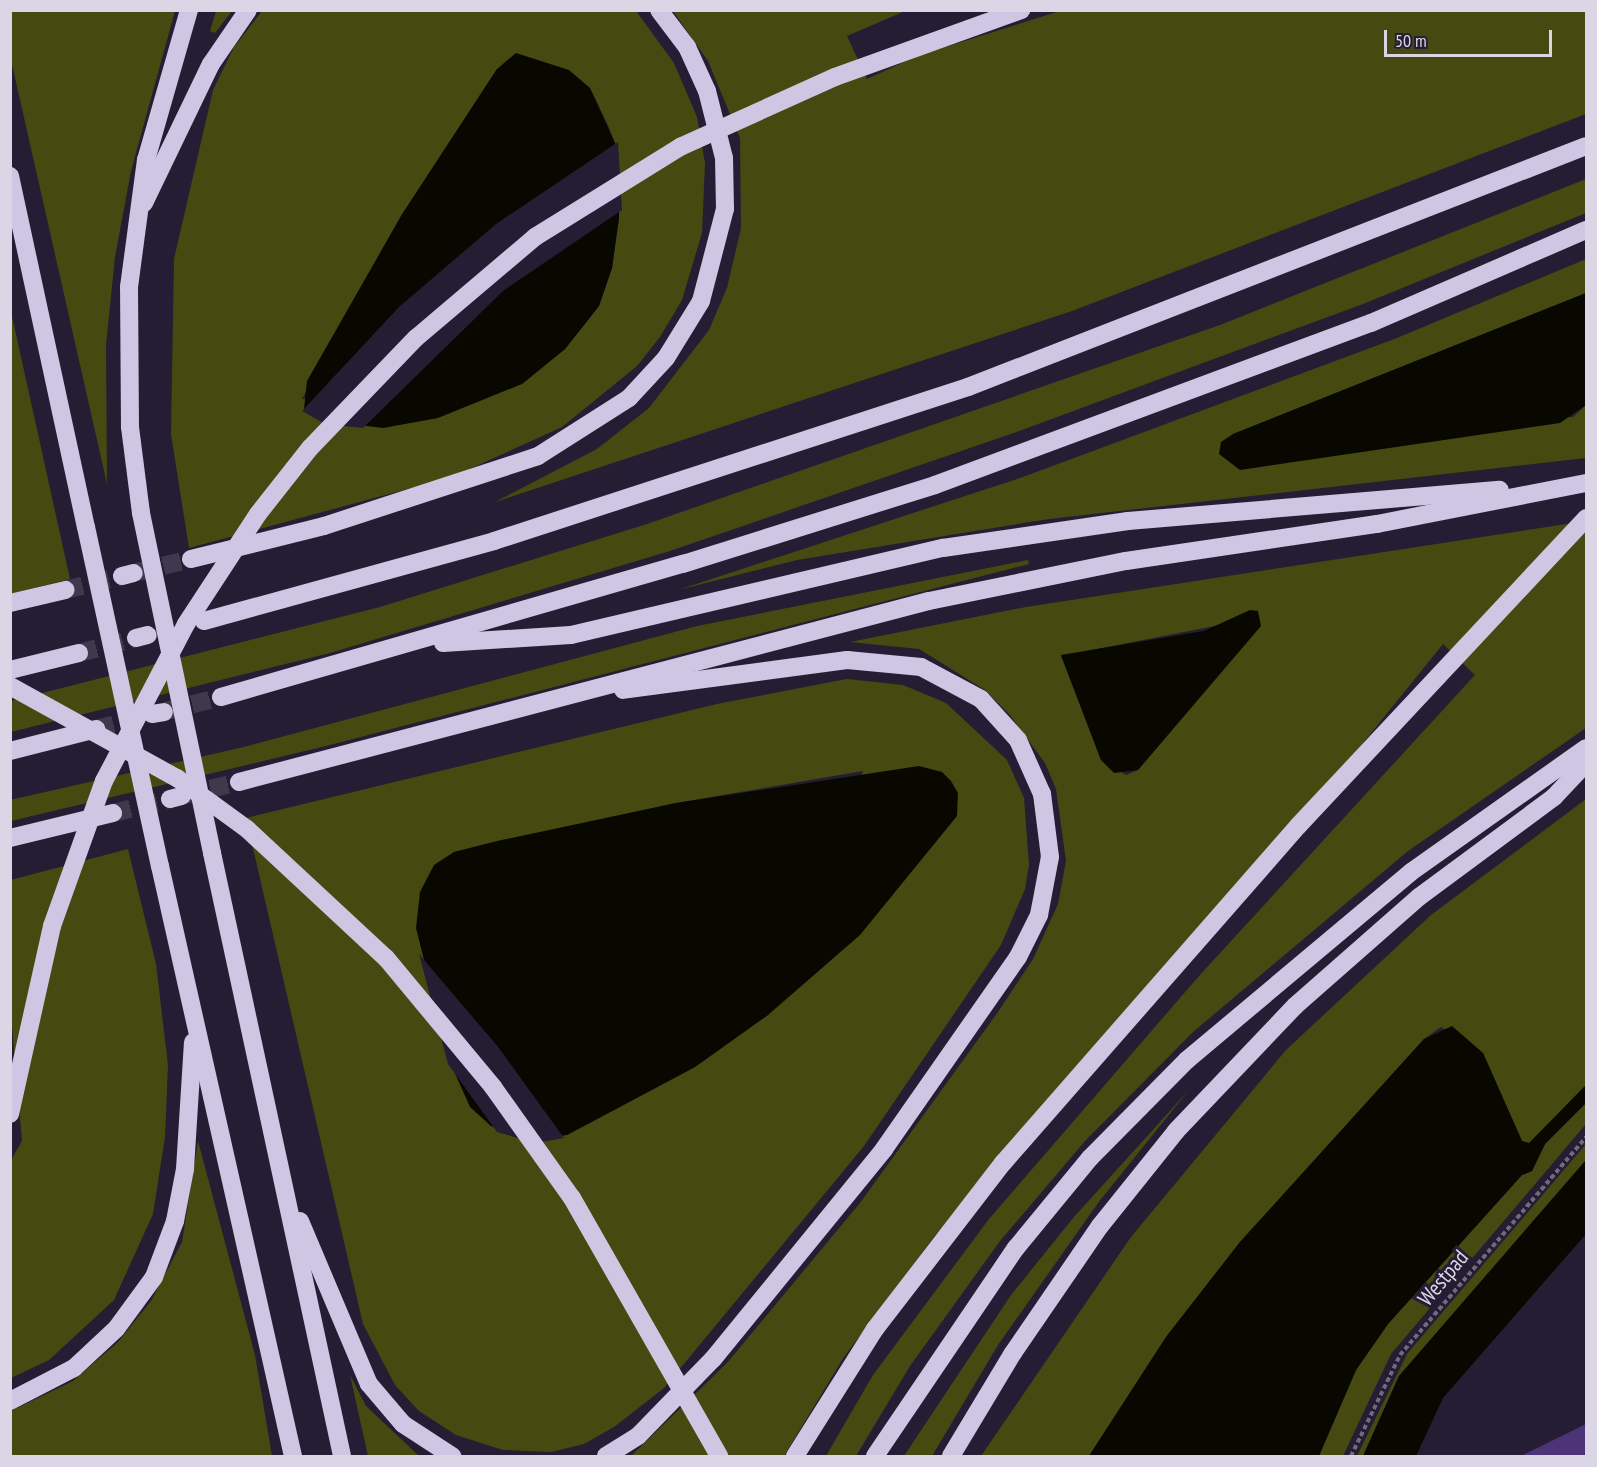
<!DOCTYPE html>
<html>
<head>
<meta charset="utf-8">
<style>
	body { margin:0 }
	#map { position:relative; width:1597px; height:1467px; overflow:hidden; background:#241d33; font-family:"PT Sans Narrow",sans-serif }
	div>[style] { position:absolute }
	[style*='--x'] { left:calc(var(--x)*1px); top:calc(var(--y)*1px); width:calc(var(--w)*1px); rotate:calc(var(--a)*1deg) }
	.green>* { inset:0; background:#474a10 }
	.water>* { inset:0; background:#080800 }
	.pier>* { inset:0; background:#241d33 }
	.building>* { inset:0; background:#4d3378 }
	.highway-tunnel>* { height:18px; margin-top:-9px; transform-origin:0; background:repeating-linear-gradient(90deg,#3f394e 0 18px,transparent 0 27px) }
	.path>* { height:4px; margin-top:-2px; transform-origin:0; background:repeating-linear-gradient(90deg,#706a7d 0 4.5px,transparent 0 7.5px) }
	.highway>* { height:18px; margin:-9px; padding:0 9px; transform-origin:9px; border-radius:9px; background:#cec6e3 }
	.highway-bridge>* { height:18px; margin:-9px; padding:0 9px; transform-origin:9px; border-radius:9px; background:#cec6e3 }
	span { translate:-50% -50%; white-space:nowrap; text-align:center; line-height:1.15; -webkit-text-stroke:6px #241d33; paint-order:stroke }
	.street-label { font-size:22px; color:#dad6e5 }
	.frame { position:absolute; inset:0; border:12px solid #dad6e5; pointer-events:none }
	.scale { position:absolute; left:1384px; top:30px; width:168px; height:27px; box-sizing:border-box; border:3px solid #dad6e5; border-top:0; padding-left:8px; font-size:18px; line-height:21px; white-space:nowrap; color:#dad6e5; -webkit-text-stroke:4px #241d33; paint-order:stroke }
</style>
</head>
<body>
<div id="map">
	<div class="green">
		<div style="clip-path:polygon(10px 11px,175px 11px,131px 171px,115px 257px,106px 345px,107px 484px,11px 60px)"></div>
		<div style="clip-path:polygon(216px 11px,232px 11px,215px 33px,210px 31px)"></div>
		<div style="clip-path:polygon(evenodd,262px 11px,636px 11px,674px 63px,697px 117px,705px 163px,702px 233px,682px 300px,660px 337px,637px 366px,562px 427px,452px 477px,189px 548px,171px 434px,174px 259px,213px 90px,234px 47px,262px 11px,497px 69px,590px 88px,607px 123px,618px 150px,619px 218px,612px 268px,599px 306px,565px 349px,522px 384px,302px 399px,401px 216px,497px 69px)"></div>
		<div style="clip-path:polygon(673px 11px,905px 11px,847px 36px,867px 79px,917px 56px,1060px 11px,1586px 11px,1586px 114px,1072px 311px,495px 502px,597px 449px,649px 408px,709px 330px,727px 288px,741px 228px,740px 138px,708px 61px)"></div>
		<div style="clip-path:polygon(1586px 179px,1586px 213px,1363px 304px,1022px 430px,670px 551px,330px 653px,11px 732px,11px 701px,380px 607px,647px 524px,1220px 325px)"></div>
		<div style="clip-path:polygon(1586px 259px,1586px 293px,1233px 434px,1573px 417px,1586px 405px,1586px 458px,1049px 519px,797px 560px,678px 590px,1023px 477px,1397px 338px)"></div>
		<div style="clip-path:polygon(10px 307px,70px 579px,11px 594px,10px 594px)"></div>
		<div style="clip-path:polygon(evenodd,1586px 521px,1586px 728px,1408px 851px,1193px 1032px,1085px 1141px,1000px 1241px,910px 1366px,856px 1456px,826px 1456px,873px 1375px,989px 1219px,1199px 976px,1475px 675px,1443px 644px,1359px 748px,933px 1238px,844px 1357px,784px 1456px,631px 1456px,727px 1363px,860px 1203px,998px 1012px,1033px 959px,1058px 904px,1066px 861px,1056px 789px,1045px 763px,1009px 714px,985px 690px,919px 649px,850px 642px,1026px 607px,1586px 521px,1225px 624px,1260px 626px,1138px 770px,1126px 775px,1101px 760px,1061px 656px,1225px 624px)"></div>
		<div style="clip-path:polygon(1028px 560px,1029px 564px,326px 746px,11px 821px,10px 800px,244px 747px,697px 626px)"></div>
		<div style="clip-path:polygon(evenodd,847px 679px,903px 685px,946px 703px,1007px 760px,1024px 798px,1029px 865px,1025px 889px,1001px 945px,864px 1146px,664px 1388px,614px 1427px,584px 1444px,551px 1452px,503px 1450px,456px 1435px,419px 1411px,395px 1385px,363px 1324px,246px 818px,717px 704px,847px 679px,863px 771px,768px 1015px,695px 1067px,567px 1135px,454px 852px,676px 803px,863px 771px)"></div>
		<div style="clip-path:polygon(1586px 799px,1586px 1085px,1529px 1144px,1522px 1141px,1483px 1053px,1441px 1027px,1424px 1039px,1240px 1242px,1166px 1337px,1089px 1456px,981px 1456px,1131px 1237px,1286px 1050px,1431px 915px)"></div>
		<div style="clip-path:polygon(128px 849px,156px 964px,168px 1065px,165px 1137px,153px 1214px,114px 1300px,49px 1360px,11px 1378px,11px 880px)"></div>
		<div style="clip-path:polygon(1188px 1091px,1098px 1203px,998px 1345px,932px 1456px,904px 1456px,1011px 1295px,1074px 1217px)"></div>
		<div style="clip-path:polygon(1586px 1103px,1586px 1124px,1391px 1354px,1343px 1456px,1319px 1456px,1356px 1370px,1388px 1324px,1522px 1175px,1532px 1171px,1545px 1144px)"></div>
		<div style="clip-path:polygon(198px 1141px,255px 1355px,272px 1456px,11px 1456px,11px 1411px,73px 1381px,118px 1342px,151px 1301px,182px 1242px)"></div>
		<div style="clip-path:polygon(1586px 1144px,1586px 1160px,1399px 1376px,1363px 1456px,1357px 1456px,1407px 1354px)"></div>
		<div style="clip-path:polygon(350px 1375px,366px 1406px,419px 1456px,368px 1456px)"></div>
	</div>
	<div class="water">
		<div style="clip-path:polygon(516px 53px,569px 70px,590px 88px,618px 150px,619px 218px,612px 268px,599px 306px,565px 349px,522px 384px,438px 418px,383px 428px,326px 421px,304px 409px,307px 381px,401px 216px,497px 69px)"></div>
		<div style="clip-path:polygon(1586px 293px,1586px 405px,1560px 423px,1240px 470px,1219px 454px,1221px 442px,1233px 434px)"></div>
		<div style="clip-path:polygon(1250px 610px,1258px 611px,1261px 626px,1138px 770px,1114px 773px,1101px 760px,1061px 655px,1204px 631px)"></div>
		<div style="clip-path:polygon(919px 766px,942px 772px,951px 781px,958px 793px,957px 816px,860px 935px,768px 1015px,695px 1067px,567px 1135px,535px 1140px,513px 1135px,491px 1126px,470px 1107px,449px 1060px,416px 928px,420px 892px,434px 865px,454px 852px,497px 841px,676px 803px)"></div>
		<div style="clip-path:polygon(1452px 1026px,1483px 1053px,1522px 1141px,1529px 1143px,1586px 1085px,1586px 1103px,1545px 1144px,1532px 1171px,1522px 1175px,1388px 1324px,1356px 1370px,1319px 1456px,1089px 1456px,1166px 1337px,1240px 1242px,1424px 1039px)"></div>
		<div style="clip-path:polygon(1586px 1160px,1586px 1234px,1443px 1398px,1416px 1456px,1363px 1456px,1399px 1376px)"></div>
	</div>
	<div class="pier">
		<div style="clip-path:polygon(618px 142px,622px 210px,503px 291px,363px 428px,325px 424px,302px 411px,399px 307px,496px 224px)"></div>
		<div style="clip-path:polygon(419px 954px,499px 1048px,564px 1138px,535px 1143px,497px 1132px,448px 1064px)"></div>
		<div style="clip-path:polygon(11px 1015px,22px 1141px,10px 1162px)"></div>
	</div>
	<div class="building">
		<div style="clip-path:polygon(1586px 1424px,1586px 1456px,1521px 1456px)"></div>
	</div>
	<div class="highway-tunnel">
		<div style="--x:137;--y:572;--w:56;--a:-13.5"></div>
		<div style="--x:65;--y:590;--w:59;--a:-13.8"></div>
		<div style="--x:79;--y:653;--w:59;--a:-14.7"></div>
		<div style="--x:166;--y:711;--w:57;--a:-14.3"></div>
		<div style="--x:96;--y:729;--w:49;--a:-14.3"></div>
		<div style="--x:184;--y:795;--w:57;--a:-13.3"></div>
		<div style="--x:113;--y:813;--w:59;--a:-13.8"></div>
	</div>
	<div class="path">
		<div style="--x:1351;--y:1456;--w:112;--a:-64.1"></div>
		<div style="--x:1400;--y:1355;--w:287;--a:-49.5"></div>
	</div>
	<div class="highway">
		<div style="--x:835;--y:77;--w:198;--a:-19.8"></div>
		<div style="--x:10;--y:176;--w:359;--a:77.8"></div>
		<div style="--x:144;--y:203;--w:154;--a:-64.3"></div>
		<div style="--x:211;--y:64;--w:65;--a:-55.6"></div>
		<div style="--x:141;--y:513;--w:87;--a:-97.3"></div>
		<div style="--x:130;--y:427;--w:140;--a:-90.4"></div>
		<div style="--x:129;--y:287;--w:128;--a:-82.4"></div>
		<div style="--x:146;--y:160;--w:156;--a:-74"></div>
		<div style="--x:191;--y:559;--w:137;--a:-13.9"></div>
		<div style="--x:324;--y:526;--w:225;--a:-18.1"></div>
		<div style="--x:538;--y:456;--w:108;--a:-32.5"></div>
		<div style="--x:629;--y:398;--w:54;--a:-47.2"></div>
		<div style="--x:666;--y:358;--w:67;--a:-58.4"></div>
		<div style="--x:701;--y:301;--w:95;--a:-75.4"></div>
		<div style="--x:725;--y:209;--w:51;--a:-91.1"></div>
		<div style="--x:724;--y:158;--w:69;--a:-104.2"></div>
		<div style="--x:707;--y:91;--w:48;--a:-114.4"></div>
		<div style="--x:687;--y:47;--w:46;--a:-127.1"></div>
		<div style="--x:122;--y:576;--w:12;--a:-14"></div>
		<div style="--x:10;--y:603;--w:57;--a:-13.3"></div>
		<div style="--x:204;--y:621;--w:301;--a:-15.4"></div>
		<div style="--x:494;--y:541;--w:498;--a:-18"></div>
		<div style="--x:968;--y:387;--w:663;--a:-21.3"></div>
		<div style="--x:136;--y:638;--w:12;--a:-14"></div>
		<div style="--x:443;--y:643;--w:128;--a:-3.6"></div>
		<div style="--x:571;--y:635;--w:382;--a:-13.2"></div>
		<div style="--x:943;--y:548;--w:187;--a:-8.3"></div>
		<div style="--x:1128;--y:521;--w:373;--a:-4.8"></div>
		<div style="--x:10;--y:670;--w:71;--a:-13.8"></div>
		<div style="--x:221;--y:697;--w:481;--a:-16.1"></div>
		<div style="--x:683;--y:564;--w:264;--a:-17.4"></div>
		<div style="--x:935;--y:485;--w:465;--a:-20.4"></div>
		<div style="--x:1371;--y:323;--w:234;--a:-23.4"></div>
		<div style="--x:152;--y:714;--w:12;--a:-9"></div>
		<div style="--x:10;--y:751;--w:89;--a:-14.3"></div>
		<div style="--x:239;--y:782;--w:713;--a:-14.7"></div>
		<div style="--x:929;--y:601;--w:201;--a:-11.5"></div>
		<div style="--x:1126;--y:561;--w:254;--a:-8.4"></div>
		<div style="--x:1377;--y:524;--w:213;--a:-11.1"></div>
		<div style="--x:170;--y:799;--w:12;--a:-14"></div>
		<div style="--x:10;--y:838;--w:106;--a:-13.6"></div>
		<div style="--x:212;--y:853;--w:617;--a:77.83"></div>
		<div style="--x:160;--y:866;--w:605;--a:77.3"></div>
		<div style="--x:300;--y:1221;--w:177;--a:67.1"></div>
		<div style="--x:369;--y:1384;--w:52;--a:49.6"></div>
		<div style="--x:403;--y:1424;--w:59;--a:33.1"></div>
		<div style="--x:10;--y:1401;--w:72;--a:-27.3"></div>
		<div style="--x:74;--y:1368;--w:57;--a:-42.9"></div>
		<div style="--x:116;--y:1329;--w:64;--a:-53.8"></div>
		<div style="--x:154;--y:1277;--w:60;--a:-69.4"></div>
		<div style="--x:175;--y:1221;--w:53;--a:-79.1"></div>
		<div style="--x:185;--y:1169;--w:127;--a:-86.4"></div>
		<div style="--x:606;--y:1456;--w:38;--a:-32"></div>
		<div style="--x:638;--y:1436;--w:107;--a:-45.8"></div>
		<div style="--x:713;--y:1359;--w:271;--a:-50.8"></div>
		<div style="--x:884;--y:1149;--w:234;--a:-55.1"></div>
		<div style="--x:1018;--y:957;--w:47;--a:-63.4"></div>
		<div style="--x:1039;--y:915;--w:59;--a:-79.3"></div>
		<div style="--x:1050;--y:857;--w:64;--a:-97.2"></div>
		<div style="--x:1042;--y:794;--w:59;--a:-114"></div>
		<div style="--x:1018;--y:740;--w:55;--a:-132.1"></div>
		<div style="--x:981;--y:699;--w:68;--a:-151.9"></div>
		<div style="--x:921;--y:667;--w:74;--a:-174.6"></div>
		<div style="--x:847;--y:660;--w:226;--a:172.4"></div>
		<div style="--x:795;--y:1456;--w:150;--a:-57.8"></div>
		<div style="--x:875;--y:1329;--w:210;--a:-52.4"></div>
		<div style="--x:1003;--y:1163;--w:448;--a:-48.8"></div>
		<div style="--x:1298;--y:826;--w:422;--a:-46.9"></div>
		<div style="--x:875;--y:1456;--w:251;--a:-55.9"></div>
		<div style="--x:1016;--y:1248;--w:117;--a:-50.6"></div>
		<div style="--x:1090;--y:1158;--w:138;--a:-45.3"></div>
		<div style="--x:1187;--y:1060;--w:292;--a:-40"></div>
		<div style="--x:1411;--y:872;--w:214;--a:-35.3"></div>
		<div style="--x:951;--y:1456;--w:120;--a:-59"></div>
		<div style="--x:1013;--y:1353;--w:154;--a:-55.6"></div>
		<div style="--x:1100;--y:1226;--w:122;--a:-51.3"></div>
		<div style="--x:1176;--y:1131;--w:173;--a:-46.4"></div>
		<div style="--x:1295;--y:1006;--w:165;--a:-41.3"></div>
		<div style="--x:1419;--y:897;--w:168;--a:-36.5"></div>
		<div style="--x:1554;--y:797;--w:47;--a:-46.7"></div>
	</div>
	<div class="highway-bridge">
		<div style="--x:141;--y:513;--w:347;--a:78.2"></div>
		<div style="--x:86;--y:527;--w:347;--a:77.7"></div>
		<div style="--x:10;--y:686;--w:191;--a:28.9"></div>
		<div style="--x:177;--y:778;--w:87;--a:36.1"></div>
		<div style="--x:247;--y:829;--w:190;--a:42.9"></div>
		<div style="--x:386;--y:958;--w:168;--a:50.3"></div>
		<div style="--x:493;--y:1087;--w:136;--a:54.6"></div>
		<div style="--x:572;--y:1198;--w:297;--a:60.3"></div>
		<div style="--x:10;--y:1114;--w:193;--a:-77.4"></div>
		<div style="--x:52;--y:926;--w:154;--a:-70.3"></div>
		<div style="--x:104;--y:781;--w:177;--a:-62.4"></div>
		<div style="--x:186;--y:624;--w:131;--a:-56.8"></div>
		<div style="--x:258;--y:514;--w:84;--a:-51.8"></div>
		<div style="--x:310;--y:448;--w:153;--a:-46.1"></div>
		<div style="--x:416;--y:338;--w:156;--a:-40.3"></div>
		<div style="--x:535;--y:237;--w:171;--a:-31.8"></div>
		<div style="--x:680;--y:147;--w:170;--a:-24.3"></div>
	</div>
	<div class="street-label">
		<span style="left:1443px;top:1278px;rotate:-50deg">Westpad</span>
	</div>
	<div class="frame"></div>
	<div class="scale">50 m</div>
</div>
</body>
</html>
